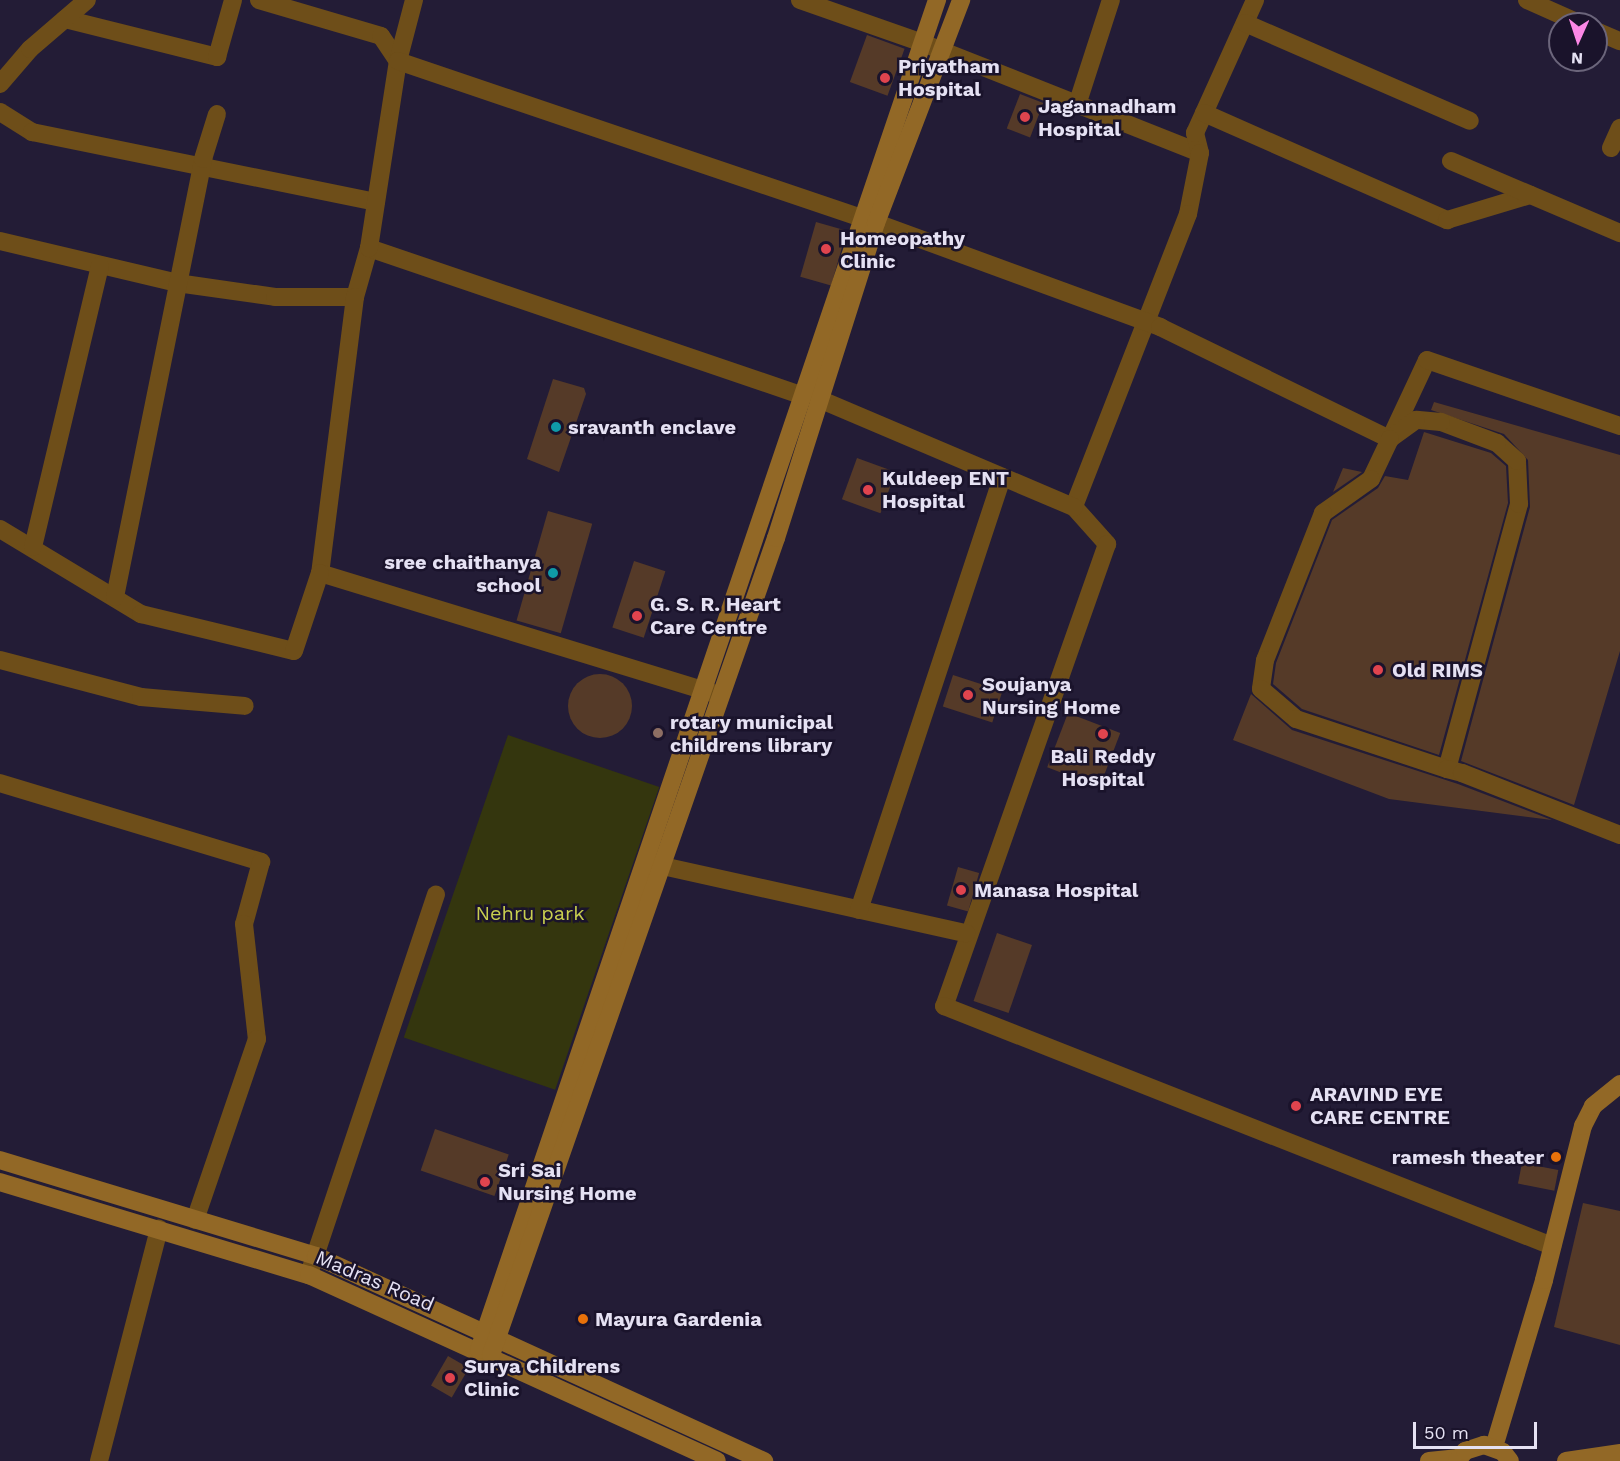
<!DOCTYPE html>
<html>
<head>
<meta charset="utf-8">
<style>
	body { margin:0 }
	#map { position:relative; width:1620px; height:1461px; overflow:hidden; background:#231c36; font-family:"Work Sans",sans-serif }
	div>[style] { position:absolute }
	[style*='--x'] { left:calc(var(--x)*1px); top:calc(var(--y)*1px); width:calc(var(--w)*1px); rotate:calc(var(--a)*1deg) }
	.green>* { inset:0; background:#34360e; transform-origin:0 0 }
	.building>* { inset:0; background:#553a28; transform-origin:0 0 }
	.round { border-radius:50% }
	.minor>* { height:18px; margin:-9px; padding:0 9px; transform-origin:9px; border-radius:9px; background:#6e4e19 }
	.secondary>* { height:18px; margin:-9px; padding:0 9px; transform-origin:9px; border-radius:9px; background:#926826 }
	.dots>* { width:16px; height:16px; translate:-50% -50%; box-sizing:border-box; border:3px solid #1a132b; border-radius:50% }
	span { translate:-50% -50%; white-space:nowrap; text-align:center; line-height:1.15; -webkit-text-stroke:5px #1a132b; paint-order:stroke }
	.poi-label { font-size:20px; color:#e5e1f3; font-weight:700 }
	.left { translate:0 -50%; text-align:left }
	.right { translate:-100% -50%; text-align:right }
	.park-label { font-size:20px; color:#c8ce4f }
	.street-label { font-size:20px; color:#e5e1f3 }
	.north { position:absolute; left:1548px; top:12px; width:60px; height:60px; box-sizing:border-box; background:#1a132b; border:2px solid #6b657b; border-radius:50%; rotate:183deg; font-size:16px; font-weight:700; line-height:24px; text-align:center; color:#e5e1f3 }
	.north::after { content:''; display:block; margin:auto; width:21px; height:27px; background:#fb87e5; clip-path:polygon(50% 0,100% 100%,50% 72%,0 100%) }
	.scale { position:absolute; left:1413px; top:1422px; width:124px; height:27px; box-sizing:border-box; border:3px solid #e5e1f3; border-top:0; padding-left:8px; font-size:18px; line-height:21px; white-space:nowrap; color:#e5e1f3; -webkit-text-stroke:4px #1a132b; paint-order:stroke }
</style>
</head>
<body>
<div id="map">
	<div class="green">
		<div style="left:508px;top:735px;width:160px;height:320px;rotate:19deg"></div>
	</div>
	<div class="building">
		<div style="left:867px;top:35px;width:40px;height:50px;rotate:20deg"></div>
		<div style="left:1020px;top:94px;width:25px;height:37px;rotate:21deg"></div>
		<div style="left:816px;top:222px;width:32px;height:57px;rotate:16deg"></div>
		<div style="clip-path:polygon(553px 379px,584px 388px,586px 394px,559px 472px,527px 459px)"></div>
		<div style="clip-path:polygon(1434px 402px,1620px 455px,1620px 651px,1574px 805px,1461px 761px,1530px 507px,1528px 460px,1504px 434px,1431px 410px)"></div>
		<div style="clip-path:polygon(1424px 432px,1491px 453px,1506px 466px,1508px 503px,1439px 755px,1302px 709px,1273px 684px,1276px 663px,1332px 520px,1378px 488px,1385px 476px,1408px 480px)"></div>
		<div style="left:857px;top:458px;width:41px;height:44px;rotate:20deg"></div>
		<div style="clip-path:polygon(1343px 468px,1362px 472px,1333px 492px)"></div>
		<div style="left:548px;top:511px;width:46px;height:114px;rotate:16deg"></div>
		<div style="left:634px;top:561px;width:33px;height:70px;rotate:18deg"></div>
		<div class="round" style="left:568px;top:674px;width:64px;height:64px"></div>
		<div style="left:953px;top:675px;width:52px;height:33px;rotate:18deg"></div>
		<div style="clip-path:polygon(1251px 694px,1292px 730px,1458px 784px,1552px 820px,1389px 799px,1233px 740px)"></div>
		<div style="left:1068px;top:713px;width:56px;height:58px;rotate:21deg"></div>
		<div style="left:958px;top:867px;width:22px;height:40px;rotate:16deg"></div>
		<div style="left:997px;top:933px;width:37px;height:72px;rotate:19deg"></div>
		<div style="left:435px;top:1129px;width:78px;height:44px;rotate:19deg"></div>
		<div style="left:1522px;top:1163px;width:37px;height:21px;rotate:11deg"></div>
		<div style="clip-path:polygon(1583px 1203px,1620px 1211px,1620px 1345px,1554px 1327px)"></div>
		<div style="left:448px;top:1356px;width:24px;height:34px;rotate:30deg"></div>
	</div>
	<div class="minor">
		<div style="--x:259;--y:0;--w:127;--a:16.4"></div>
		<div style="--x:381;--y:36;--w:30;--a:56"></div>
		<div style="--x:800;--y:0;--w:127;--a:19.3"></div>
		<div style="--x:920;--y:42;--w:301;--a:21.6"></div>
		<div style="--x:1200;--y:153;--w:21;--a:-104"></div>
		<div style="--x:1195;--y:133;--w:146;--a:-65.7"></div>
		<div style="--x:1527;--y:0;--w:59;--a:24"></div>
		<div style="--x:65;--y:19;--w:157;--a:14"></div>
		<div style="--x:217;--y:57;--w:59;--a:-74.3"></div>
		<div style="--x:1245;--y:23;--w:245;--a:23.5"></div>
		<div style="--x:1596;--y:31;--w:26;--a:23"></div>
		<div style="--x:398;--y:61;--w:63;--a:-75.3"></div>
		<div style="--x:0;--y:84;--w:46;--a:-49.4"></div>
		<div style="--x:30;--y:49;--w:75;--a:-40.7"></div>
		<div style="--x:1077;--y:105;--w:110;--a:-72.1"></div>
		<div style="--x:0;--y:112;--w:38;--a:32"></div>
		<div style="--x:32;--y:132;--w:351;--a:11.5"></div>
		<div style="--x:1204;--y:113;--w:266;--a:23.8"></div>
		<div style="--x:1447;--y:220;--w:87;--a:-16.8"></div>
		<div style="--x:1611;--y:148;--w:22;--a:-66"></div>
		<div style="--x:1200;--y:153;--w:62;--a:101.1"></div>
		<div style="--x:1188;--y:214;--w:314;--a:111.3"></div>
		<div style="--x:1074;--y:507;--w:50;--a:48.3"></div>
		<div style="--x:1107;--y:544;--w:490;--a:109.4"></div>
		<div style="--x:944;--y:1006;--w:654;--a:21.54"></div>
		<div style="--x:1451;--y:161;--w:184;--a:23.1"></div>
		<div style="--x:0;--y:241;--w:182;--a:13.3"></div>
		<div style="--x:177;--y:283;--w:99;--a:8.1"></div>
		<div style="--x:275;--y:297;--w:80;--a:0"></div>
		<div style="--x:355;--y:297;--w:51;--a:-74.1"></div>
		<div style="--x:369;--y:248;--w:459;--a:18.8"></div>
		<div style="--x:369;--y:248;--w:189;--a:-81.2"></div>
		<div style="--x:398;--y:61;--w:488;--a:18.7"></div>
		<div style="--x:860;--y:217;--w:320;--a:20.1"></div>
		<div style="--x:1160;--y:327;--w:256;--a:26"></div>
		<div style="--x:1390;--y:439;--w:87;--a:-64.9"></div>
		<div style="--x:1427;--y:360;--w:204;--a:18.9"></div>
		<div style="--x:355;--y:297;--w:278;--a:97.2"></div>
		<div style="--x:320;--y:573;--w:415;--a:17"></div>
		<div style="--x:819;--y:399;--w:277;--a:23"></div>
		<div style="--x:0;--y:529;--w:165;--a:31.1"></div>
		<div style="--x:141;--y:614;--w:157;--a:13.6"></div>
		<div style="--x:294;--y:651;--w:82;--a:-71.6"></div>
		<div style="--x:33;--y:547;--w:289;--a:-76.6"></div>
		<div style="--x:115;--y:597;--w:447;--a:-78.6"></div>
		<div style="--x:203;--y:159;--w:47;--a:-72.7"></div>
		<div style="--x:0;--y:660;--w:146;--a:14.7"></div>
		<div style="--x:141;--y:697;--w:104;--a:4.9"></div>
		<div style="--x:1447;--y:769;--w:275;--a:-74.8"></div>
		<div style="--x:1519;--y:504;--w:43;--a:-92.7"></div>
		<div style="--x:1517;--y:461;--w:27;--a:-138"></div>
		<div style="--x:1497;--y:443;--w:60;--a:-159.4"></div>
		<div style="--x:1441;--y:422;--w:25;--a:-175"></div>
		<div style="--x:1416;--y:420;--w:32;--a:144"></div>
		<div style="--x:1390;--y:439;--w:44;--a:115.4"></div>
		<div style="--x:1371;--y:479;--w:59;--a:144.7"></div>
		<div style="--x:1323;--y:513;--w:158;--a:111.5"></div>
		<div style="--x:1265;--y:660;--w:29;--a:98"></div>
		<div style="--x:1261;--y:689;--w:46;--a:40.6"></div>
		<div style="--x:1296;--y:719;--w:159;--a:18.3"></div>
		<div style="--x:1447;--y:769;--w:16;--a:15"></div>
		<div style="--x:1462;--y:773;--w:170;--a:21.4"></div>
		<div style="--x:0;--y:783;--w:273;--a:16.8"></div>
		<div style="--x:261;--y:862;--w:64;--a:105.3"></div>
		<div style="--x:244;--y:924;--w:116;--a:83.6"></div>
		<div style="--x:257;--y:1039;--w:191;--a:108.9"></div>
		<div style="--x:649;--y:863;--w:325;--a:12.5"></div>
		<div style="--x:859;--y:910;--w:456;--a:-71.7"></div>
		<div style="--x:310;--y:1271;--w:397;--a:-71.5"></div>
		<div style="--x:99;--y:1461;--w:240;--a:-75.5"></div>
	</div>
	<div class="secondary">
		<div style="--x:0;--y:1160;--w:330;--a:16.9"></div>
		<div style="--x:316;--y:1256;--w:493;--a:24.6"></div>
		<div style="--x:0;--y:1182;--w:323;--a:16.8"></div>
		<div style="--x:309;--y:1275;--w:448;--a:24.5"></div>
		<div style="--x:479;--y:1350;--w:1426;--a:-71.26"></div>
		<div style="--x:491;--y:1355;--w:865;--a:-70.77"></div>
		<div style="--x:776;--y:538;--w:330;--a:-72.4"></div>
		<div style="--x:876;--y:223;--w:239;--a:-69.1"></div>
		<div style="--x:1494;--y:1447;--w:174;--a:-73.3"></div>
		<div style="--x:1544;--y:1280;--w:159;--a:-75.8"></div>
		<div style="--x:1583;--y:1126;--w:22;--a:-63"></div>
		<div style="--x:1593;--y:1106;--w:35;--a:-39"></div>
		<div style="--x:1429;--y:1461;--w:30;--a:-6"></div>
		<div style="--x:1457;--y:1461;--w:13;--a:-51"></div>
		<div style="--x:1465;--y:1451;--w:20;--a:-18"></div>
		<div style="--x:1484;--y:1445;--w:20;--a:20"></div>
		<div style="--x:1503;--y:1452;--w:11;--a:52"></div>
		<div style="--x:1566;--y:1461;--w:55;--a:-8.4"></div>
	</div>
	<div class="dots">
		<div style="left:885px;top:78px;background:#e0444e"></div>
		<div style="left:1025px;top:117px;background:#e0444e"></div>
		<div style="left:826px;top:249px;background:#e0444e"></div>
		<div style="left:556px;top:427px;background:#0f9aa8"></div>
		<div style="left:868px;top:490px;background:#e0444e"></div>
		<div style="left:553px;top:573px;background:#0f9aa8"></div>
		<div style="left:637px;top:616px;background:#e0444e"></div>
		<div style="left:1378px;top:670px;background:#e0444e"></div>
		<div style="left:968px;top:695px;background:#e0444e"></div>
		<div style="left:658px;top:733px;background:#8d6e63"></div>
		<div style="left:1103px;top:734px;background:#e0444e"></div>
		<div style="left:961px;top:890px;background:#e0444e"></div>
		<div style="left:1296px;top:1106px;background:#e0444e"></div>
		<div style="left:1556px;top:1157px;background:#e8710a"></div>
		<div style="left:485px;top:1182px;background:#e0444e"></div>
		<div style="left:583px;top:1319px;background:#e8710a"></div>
		<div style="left:450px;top:1378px;background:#e0444e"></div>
	</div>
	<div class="poi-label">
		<span class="left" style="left:898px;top:78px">Priyatham<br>Hospital</span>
		<span class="left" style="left:1038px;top:118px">Jagannadham<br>Hospital</span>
		<span class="left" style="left:840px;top:250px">Homeopathy<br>Clinic</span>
		<span class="left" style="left:568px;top:427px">sravanth enclave</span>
		<span class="left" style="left:882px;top:490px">Kuldeep ENT<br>Hospital</span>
		<span class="right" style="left:541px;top:574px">sree chaithanya<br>school</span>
		<span class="left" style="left:650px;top:616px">G. S. R. Heart<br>Care Centre</span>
		<span class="left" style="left:1392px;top:670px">Old RIMS</span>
		<span class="left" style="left:982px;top:696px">Soujanya<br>Nursing Home</span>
		<span class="left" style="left:670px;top:734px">rotary municipal<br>childrens library</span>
		<span style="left:1103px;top:768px">Bali Reddy<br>Hospital</span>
		<span class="left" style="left:974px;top:890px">Manasa Hospital</span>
		<span class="left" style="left:1310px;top:1106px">ARAVIND EYE<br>CARE CENTRE</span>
		<span class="right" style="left:1544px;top:1157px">ramesh theater</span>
		<span class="left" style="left:498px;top:1182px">Sri Sai<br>Nursing Home</span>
		<span class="left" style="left:595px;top:1319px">Mayura Gardenia</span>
		<span class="left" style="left:464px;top:1378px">Surya Childrens<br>Clinic</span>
	</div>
	<div class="park-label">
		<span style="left:530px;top:913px">Nehru park</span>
	</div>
	<div class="street-label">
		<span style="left:375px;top:1281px;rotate:23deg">Madras Road</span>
	</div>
	<div class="north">N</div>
	<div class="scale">50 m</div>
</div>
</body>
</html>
